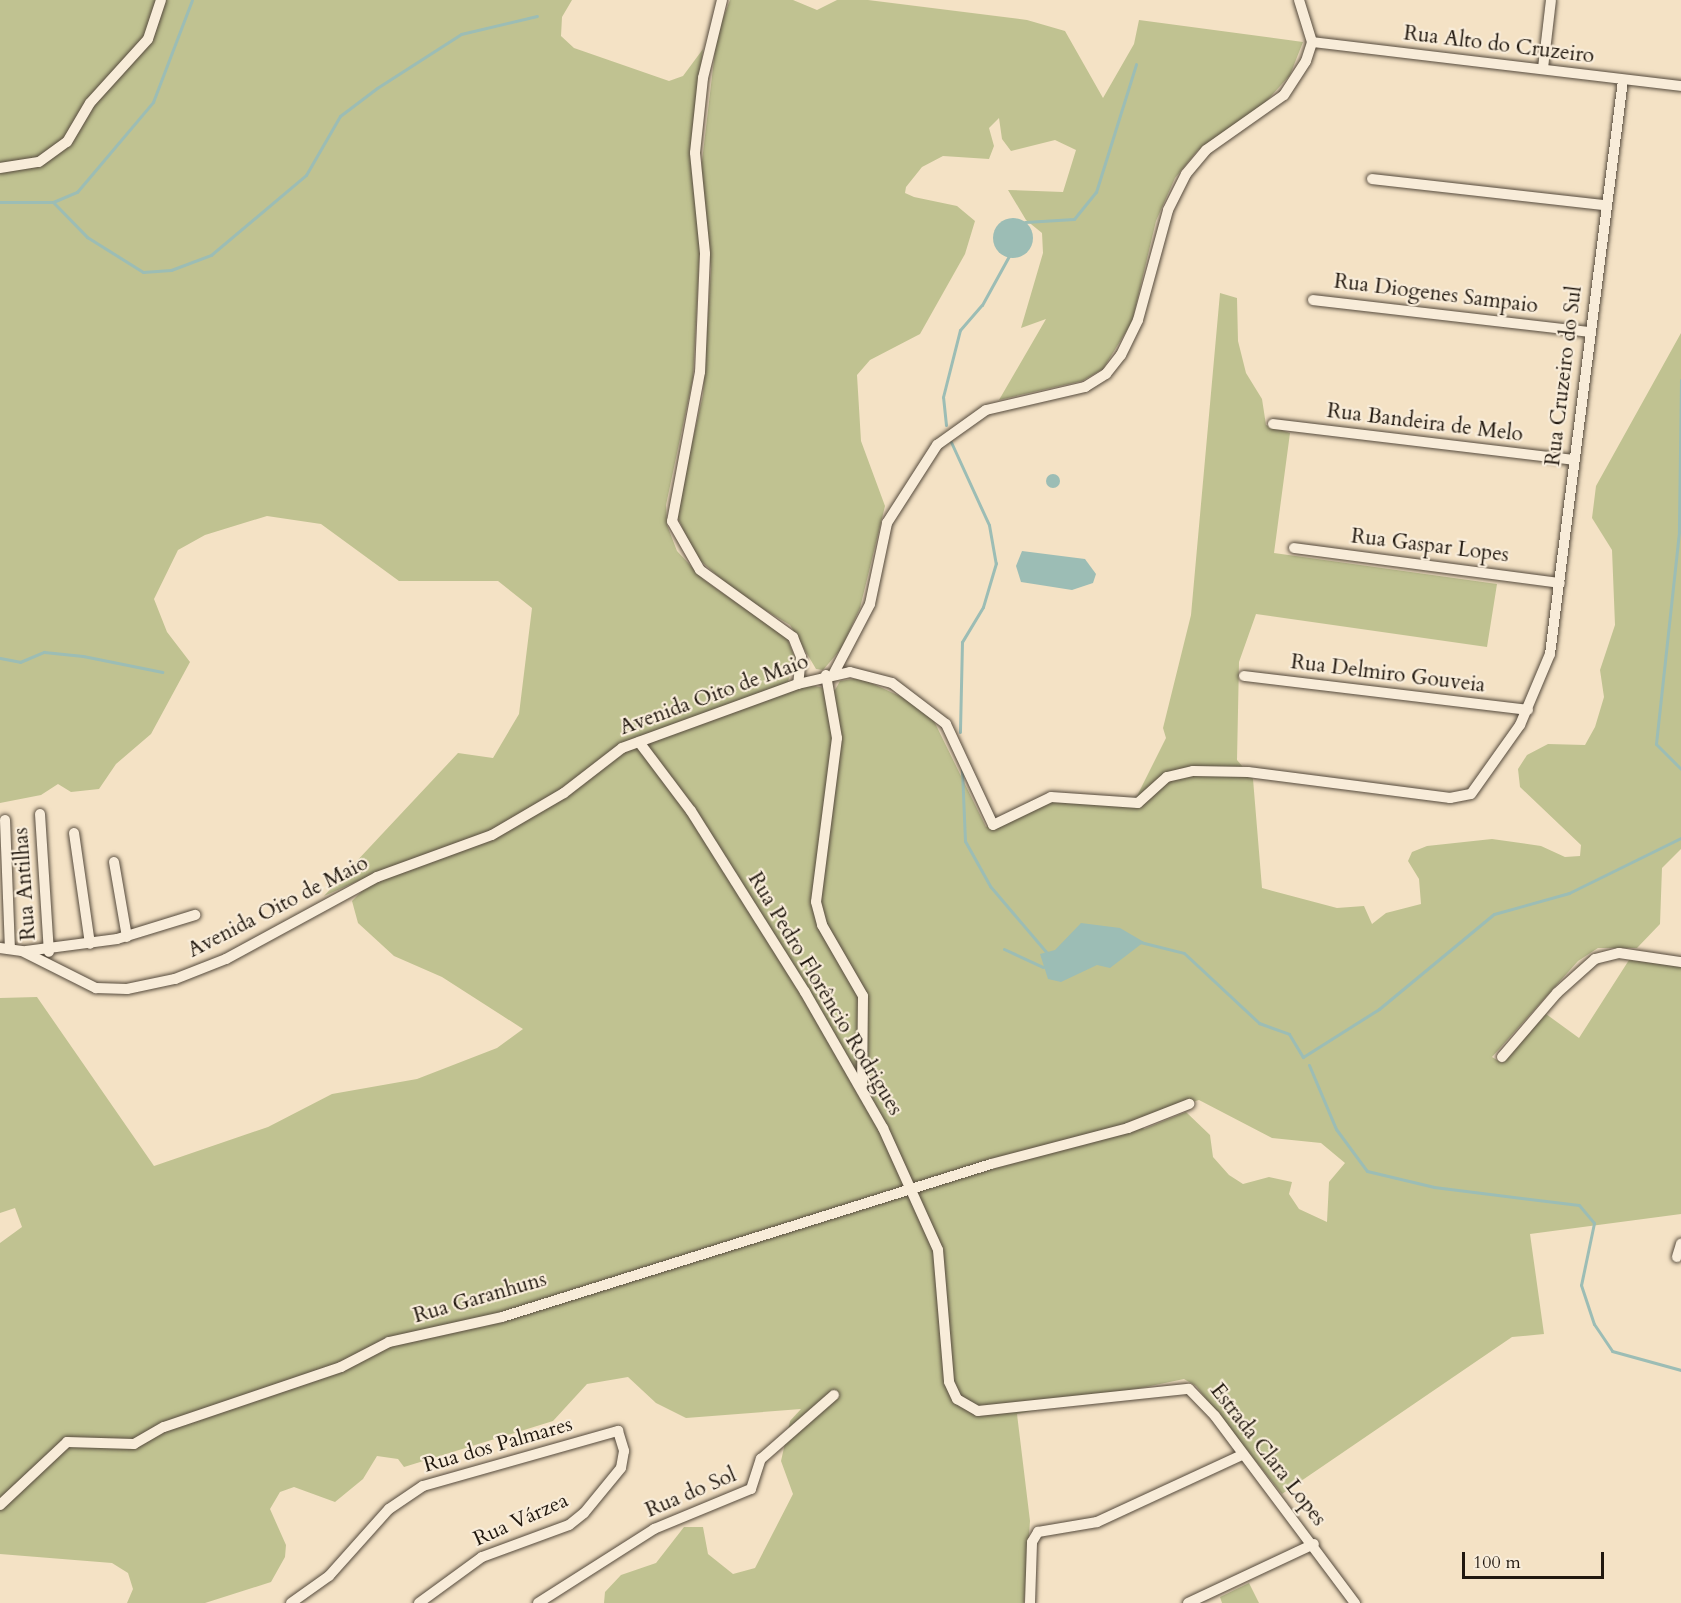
<!DOCTYPE html>
<html>
<head>
<meta charset="utf-8">
<style>
	body { margin:0 }
	#map { position:relative; width:1681px; height:1603px; overflow:hidden; background:#f4e2c5; font-family:Cardo,serif }
	div>[style] { position:absolute }
	[style*='--x'] { left:calc(var(--x)*1px); top:calc(var(--y)*1px); width:calc(var(--w)*1px); rotate:calc(var(--a)*1deg) }
	.green>* { inset:0; background:#c0c291 }
	.water>* { inset:0; background:#9cbdb5 }
	.round { border-radius:50% }
	.stream>* { height:3px; margin:-1.5px; padding:0 1.5px; transform-origin:1.5px; border-radius:1.5px; background:#9cbdb5 }
	.roads { filter:drop-shadow(0 0 2px #554a3c) drop-shadow(0 0 2px #554a3c) }
	.minor>* { height:10px; margin:-5px; padding:0 5px; transform-origin:5px; border-radius:5px; background:#f8ecd9 }
	span { translate:-50% -50%; white-space:nowrap; text-align:center; line-height:1.15; -webkit-text-stroke:4.5px #f8ecd9; paint-order:stroke }
	.street-label { font-size:21px; color:#20170e }
	.scale { position:absolute; left:1462px; top:1552px; width:142px; height:27px; box-sizing:border-box; border:3px solid #20170e; border-top:0; padding-left:8px; font-size:18px; line-height:21px; white-space:nowrap; color:#20170e; -webkit-text-stroke:4px #f8ecd9; paint-order:stroke }
</style>
</head>
<body>
<div id="map">
	<div class="green">
		<div style="clip-path:polygon(evenodd,0 0,572px 0,562px 17px,561px 36px,574px 48px,669px 81px,683px 76px,703px 49px,692px 140px,700px 246px,693px 378px,666px 505px,667px 525px,677px 551px,704px 580px,787px 638px,796px 660px,788px 681px,835px 690px,840px 681px,860px 678px,902px 697px,933px 719px,986px 827px,1028px 802px,1052px 794px,1136px 798px,1166px 738px,1163px 728px,1191px 615px,1220px 293px,1237px 298px,1238px 341px,1246px 373px,1262px 399px,1266px 425px,1290px 433px,1274px 553px,1497px 584px,1487px 647px,1256px 614px,1239px 662px,1237px 760px,1253px 779px,1262px 888px,1337px 908px,1364px 906px,1372px 924px,1386px 913px,1421px 904px,1419px 879px,1408px 861px,1412px 852px,1427px 846px,1492px 839px,1541px 846px,1565px 857px,1580px 856px,1581px 845px,1520px 787px,1518px 769px,1527px 755px,1548px 744px,1585px 745px,1595px 727px,1604px 697px,1600px 670px,1615px 625px,1612px 550px,1592px 518px,1596px 486px,1681px 333px,1681px 849px,1662px 868px,1660px 924px,1637px 948px,1598px 948px,1578px 961px,1492px 1057px,1502px 1063px,1546px 1014px,1579px 1038px,1629px 960px,1681px 966px,1681px 1214px,1530px 1234px,1544px 1334px,1512px 1337px,1282px 1494px,1196px 1386px,1184px 1379px,1017px 1414px,1030px 1521px,1024px 1603px,604px 1603px,605px 1592px,621px 1575px,656px 1563px,684px 1527px,703px 1527px,708px 1554px,733px 1574px,755px 1568px,793px 1494px,781px 1461px,790px 1421px,801px 1409px,686px 1418px,656px 1403px,628px 1377px,587px 1384px,553px 1421px,404px 1467px,398px 1459px,377px 1456px,363px 1479px,335px 1502px,294px 1487px,280px 1492px,270px 1509px,286px 1545px,285px 1557px,271px 1582px,205px 1603px,127px 1603px,133px 1589px,128px 1573px,112px 1563px,0 1554px,0 1243px,22px 1227px,15px 1208px,0 1213px,0 998px,37px 997px,154px 1166px,268px 1127px,332px 1094px,417px 1079px,497px 1048px,523px 1029px,442px 977px,394px 956px,358px 923px,352px 901px,383px 870px,324px 896px,458px 753px,493px 758px,519px 714px,532px 608px,498px 581px,399px 581px,321px 524px,267px 516px,205px 535px,178px 550px,154px 599px,167px 632px,190px 662px,151px 734px,116px 764px,99px 789px,71px 792px,58px 784px,41px 795px,0 803px,0 0,1199px 1100px,1272px 1138px,1321px 1143px,1345px 1163px,1329px 1182px,1327px 1222px,1299px 1209px,1289px 1194px,1292px 1182px,1269px 1177px,1243px 1184px,1229px 1175px,1213px 1157px,1210px 1135px,1186px 1112px,1144px 1129px,1139px 1118px,1199px 1100px)"></div>
		<div style="clip-path:polygon(730px 0,793px 0,817px 10px,837px 0,868px 0,1027px 20px,1065px 31px,1103px 98px,1134px 44px,1139px 20px,1303px 42px,1290px 75px,1263px 105px,1198px 150px,1175px 178px,1156px 221px,1132px 322px,1103px 369px,1082px 381px,999px 400px,1046px 319px,1021px 328px,1043px 253px,1042px 233px,1026px 220px,1008px 190px,1063px 192px,1076px 150px,1055px 140px,1011px 151px,1002px 139px,999px 118px,989px 128px,994px 146px,989px 159px,943px 156px,922px 167px,906px 187px,905px 193px,914px 197px,957px 206px,975px 221px,965px 254px,920px 334px,870px 360px,857px 375px,861px 441px,885px 506px,860px 608px,841px 649px,823px 670px,816px 669px,790px 625px,738px 594px,694px 555px,676px 513px,703px 395px,711px 269px,700px 178px,717px 34px)"></div>
		<div style="clip-path:polygon(1249px 1583px,1259px 1603px,1222px 1603px,1220px 1597px)"></div>
	</div>
	<div class="water">
		<div class="round" style="left:993px;top:218px;width:40px;height:40px"></div>
		<div class="round" style="left:1046px;top:474px;width:14px;height:14px"></div>
		<div style="clip-path:polygon(1022px 551px,1085px 559px,1096px 574px,1093px 583px,1072px 590px,1021px 582px,1016px 566px)"></div>
		<div style="clip-path:polygon(1081px 923px,1120px 928px,1144px 942px,1110px 968px,1097px 965px,1061px 982px,1048px 979px,1040px 954px,1055px 950px)"></div>
	</div>
	<div class="stream">
		<div style="--x:0;--y:202;--w:53;--a:0"></div>
		<div style="--x:53;--y:202;--w:26;--a:-23"></div>
		<div style="--x:77;--y:192;--w:118;--a:-49.8"></div>
		<div style="--x:153;--y:102;--w:109;--a:-69.1"></div>
		<div style="--x:53;--y:202;--w:49;--a:45.8"></div>
		<div style="--x:87;--y:237;--w:66;--a:32"></div>
		<div style="--x:143;--y:272;--w:28;--a:-4"></div>
		<div style="--x:171;--y:270;--w:43;--a:-20.6"></div>
		<div style="--x:211;--y:255;--w:124;--a:-40.1"></div>
		<div style="--x:306;--y:175;--w:68;--a:-60"></div>
		<div style="--x:340;--y:116;--w:46;--a:-37.1"></div>
		<div style="--x:377;--y:88;--w:100;--a:-32.7"></div>
		<div style="--x:461;--y:34;--w:78;--a:-13.3"></div>
		<div style="--x:1025;--y:222;--w:49;--a:-3.5"></div>
		<div style="--x:1074;--y:219;--w:35;--a:-51"></div>
		<div style="--x:1096;--y:192;--w:134;--a:-72.6"></div>
		<div style="--x:1681;--y:380;--w:152;--a:90.8"></div>
		<div style="--x:1679;--y:532;--w:213;--a:96.2"></div>
		<div style="--x:1656;--y:744;--w:35;--a:45"></div>
		<div style="--x:946;--y:425;--w:28;--a:-96"></div>
		<div style="--x:943;--y:397;--w:69;--a:-75.8"></div>
		<div style="--x:960;--y:330;--w:33;--a:-49"></div>
		<div style="--x:982;--y:305;--w:58;--a:-61.2"></div>
		<div style="--x:951;--y:442;--w:91;--a:65.4"></div>
		<div style="--x:989;--y:525;--w:39;--a:80"></div>
		<div style="--x:996;--y:563;--w:46;--a:106.5"></div>
		<div style="--x:983;--y:607;--w:41;--a:121"></div>
		<div style="--x:962;--y:642;--w:90;--a:91.3"></div>
		<div style="--x:0;--y:658;--w:20;--a:11"></div>
		<div style="--x:20;--y:662;--w:26;--a:-23"></div>
		<div style="--x:44;--y:652;--w:39;--a:6"></div>
		<div style="--x:83;--y:656;--w:81;--a:11.4"></div>
		<div style="--x:962;--y:770;--w:71;--a:87.6"></div>
		<div style="--x:965;--y:841;--w:51;--a:60.9"></div>
		<div style="--x:990;--y:886;--w:88;--a:49.6"></div>
		<div style="--x:1140;--y:942;--w:45;--a:14"></div>
		<div style="--x:1184;--y:953;--w:103;--a:43"></div>
		<div style="--x:1259;--y:1023;--w:32;--a:20"></div>
		<div style="--x:1289;--y:1034;--w:27;--a:59"></div>
		<div style="--x:1303;--y:1057;--w:90;--a:-32.3"></div>
		<div style="--x:1379;--y:1009;--w:149;--a:-39.6"></div>
		<div style="--x:1494;--y:914;--w:78;--a:-15.6"></div>
		<div style="--x:1569;--y:893;--w:125;--a:-26.2"></div>
		<div style="--x:1004;--y:949;--w:43;--a:24.8"></div>
		<div style="--x:1309;--y:1065;--w:69;--a:67.1"></div>
		<div style="--x:1336;--y:1129;--w:52;--a:53.6"></div>
		<div style="--x:1367;--y:1171;--w:69;--a:13.4"></div>
		<div style="--x:1434;--y:1187;--w:146;--a:7.1"></div>
		<div style="--x:1579;--y:1205;--w:23;--a:50"></div>
		<div style="--x:1594;--y:1223;--w:63;--a:101.8"></div>
		<div style="--x:1581;--y:1285;--w:41;--a:71.6"></div>
		<div style="--x:1594;--y:1324;--w:32;--a:56"></div>
		<div style="--x:1612;--y:1351;--w:72;--a:15.4"></div>
	</div>
	<div class="roads">
		<div class="minor">
			<div style="--x:722;--y:0;--w:80;--a:103.7"></div>
			<div style="--x:703;--y:78;--w:75;--a:96.1"></div>
			<div style="--x:695;--y:153;--w:101;--a:84.3"></div>
			<div style="--x:705;--y:254;--w:118;--a:92.4"></div>
			<div style="--x:700;--y:372;--w:152;--a:100.6"></div>
			<div style="--x:672;--y:521;--w:56;--a:60.3"></div>
			<div style="--x:700;--y:570;--w:115;--a:35.8"></div>
			<div style="--x:793;--y:637;--w:22;--a:68"></div>
			<div style="--x:801;--y:657;--w:27;--a:96"></div>
			<div style="--x:1312;--y:42;--w:372;--a:6.8"></div>
			<div style="--x:1543;--y:68;--w:68;--a:-83.3"></div>
			<div style="--x:0;--y:168;--w:39;--a:-9"></div>
			<div style="--x:39;--y:162;--w:34;--a:-36"></div>
			<div style="--x:67;--y:142;--w:45;--a:-59.5"></div>
			<div style="--x:90;--y:103;--w:86;--a:-47.8"></div>
			<div style="--x:148;--y:39;--w:41;--a:-71.6"></div>
			<div style="--x:1372;--y:179;--w:232;--a:6.4"></div>
			<div style="--x:1313;--y:300;--w:279;--a:6.6"></div>
			<div style="--x:1273;--y:424;--w:302;--a:6.8"></div>
			<div style="--x:1294;--y:548;--w:268;--a:7.5"></div>
			<div style="--x:834;--y:673;--w:78;--a:-62.4"></div>
			<div style="--x:870;--y:604;--w:83;--a:-78.1"></div>
			<div style="--x:887;--y:523;--w:93;--a:-57.3"></div>
			<div style="--x:937;--y:445;--w:60;--a:-35.5"></div>
			<div style="--x:986;--y:410;--w:102;--a:-13.1"></div>
			<div style="--x:1085;--y:387;--w:25;--a:-32"></div>
			<div style="--x:1106;--y:374;--w:24;--a:-52"></div>
			<div style="--x:1121;--y:355;--w:39;--a:-64"></div>
			<div style="--x:1138;--y:320;--w:114;--a:-74.7"></div>
			<div style="--x:1168;--y:210;--w:40;--a:-63.4"></div>
			<div style="--x:1186;--y:174;--w:31;--a:-50"></div>
			<div style="--x:1206;--y:150;--w:95;--a:-35.2"></div>
			<div style="--x:1284;--y:95;--w:40;--a:-57.1"></div>
			<div style="--x:1306;--y:61;--w:20;--a:-72"></div>
			<div style="--x:1312;--y:42;--w:44;--a:-107.2"></div>
			<div style="--x:826;--y:675;--w:64;--a:80.1"></div>
			<div style="--x:837;--y:738;--w:165;--a:97.3"></div>
			<div style="--x:816;--y:902;--w:24;--a:75"></div>
			<div style="--x:822;--y:925;--w:82;--a:60"></div>
			<div style="--x:863;--y:996;--w:90;--a:90.6"></div>
			<div style="--x:1244;--y:676;--w:286;--a:6.8"></div>
			<div style="--x:639;--y:742;--w:86;--a:53"></div>
			<div style="--x:691;--y:811;--w:214;--a:57.8"></div>
			<div style="--x:805;--y:992;--w:157;--a:60.2"></div>
			<div style="--x:883;--y:1128;--w:134;--a:65.7"></div>
			<div style="--x:938;--y:1250;--w:132;--a:85.2"></div>
			<div style="--x:949;--y:1382;--w:19;--a:65"></div>
			<div style="--x:957;--y:1399;--w:24;--a:30"></div>
			<div style="--x:978;--y:1411;--w:212;--a:-6"></div>
			<div style="--x:1189;--y:1389;--w:37;--a:46"></div>
			<div style="--x:1215;--y:1416;--w:234;--a:53.2"></div>
			<div style="--x:40;--y:814;--w:138;--a:86.3"></div>
			<div style="--x:5;--y:820;--w:129;--a:87.8"></div>
			<div style="--x:74;--y:833;--w:112;--a:81.8"></div>
			<div style="--x:114;--y:862;--w:76;--a:80.2"></div>
			<div style="--x:0;--y:948;--w:22;--a:8"></div>
			<div style="--x:22;--y:951;--w:83;--a:26.6"></div>
			<div style="--x:96;--y:988;--w:31;--a:2"></div>
			<div style="--x:127;--y:989;--w:49;--a:-11.8"></div>
			<div style="--x:175;--y:979;--w:55;--a:-21.4"></div>
			<div style="--x:226;--y:959;--w:172;--a:-28.5"></div>
			<div style="--x:377;--y:877;--w:122;--a:-20.1"></div>
			<div style="--x:492;--y:835;--w:83;--a:-30.3"></div>
			<div style="--x:564;--y:793;--w:73;--a:-37.8"></div>
			<div style="--x:622;--y:748;--w:187;--a:-20"></div>
			<div style="--x:798;--y:684;--w:53;--a:-13"></div>
			<div style="--x:850;--y:672;--w:43;--a:14.7"></div>
			<div style="--x:892;--y:683;--w:68;--a:37.2"></div>
			<div style="--x:946;--y:724;--w:111;--a:65"></div>
			<div style="--x:993;--y:825;--w:64;--a:-25.8"></div>
			<div style="--x:1051;--y:797;--w:87;--a:3.9"></div>
			<div style="--x:1138;--y:803;--w:39;--a:-42"></div>
			<div style="--x:1167;--y:777;--w:27;--a:-13"></div>
			<div style="--x:1193;--y:771;--w:55;--a:1"></div>
			<div style="--x:1248;--y:772;--w:204;--a:7.3"></div>
			<div style="--x:1450;--y:798;--w:21;--a:-11"></div>
			<div style="--x:1471;--y:794;--w:85;--a:-54.6"></div>
			<div style="--x:1520;--y:725;--w:77;--a:-67.1"></div>
			<div style="--x:1550;--y:654;--w:579;--a:-82.75"></div>
			<div style="--x:26;--y:951;--w:92;--a:-7.5"></div>
			<div style="--x:117;--y:939;--w:82;--a:-17.1"></div>
			<div style="--x:1502;--y:1057;--w:84;--a:-49.3"></div>
			<div style="--x:1557;--y:993;--w:51;--a:-41.8"></div>
			<div style="--x:1595;--y:959;--w:25;--a:-14"></div>
			<div style="--x:1619;--y:953;--w:63;--a:8.3"></div>
			<div style="--x:1677;--y:1257;--w:14;--a:-73"></div>
			<div style="--x:0;--y:1505;--w:92;--a:-43.2"></div>
			<div style="--x:67;--y:1442;--w:67;--a:1.7"></div>
			<div style="--x:134;--y:1444;--w:34;--a:-30"></div>
			<div style="--x:164;--y:1427;--w:187;--a:-18.7"></div>
			<div style="--x:341;--y:1367;--w:54;--a:-27.5"></div>
			<div style="--x:389;--y:1342;--w:116;--a:-12.5"></div>
			<div style="--x:502;--y:1317;--w:512;--a:-17.37"></div>
			<div style="--x:991;--y:1164;--w:142;--a:-14.7"></div>
			<div style="--x:1128;--y:1128;--w:66;--a:-21.5"></div>
			<div style="--x:291;--y:1603;--w:47;--a:-35.4"></div>
			<div style="--x:329;--y:1576;--w:90;--a:-48.2"></div>
			<div style="--x:389;--y:1509;--w:41;--a:-34.1"></div>
			<div style="--x:423;--y:1486;--w:203;--a:-15.8"></div>
			<div style="--x:618;--y:1431;--w:21;--a:73"></div>
			<div style="--x:624;--y:1451;--w:17;--a:100"></div>
			<div style="--x:621;--y:1468;--w:58;--a:129.4"></div>
			<div style="--x:584;--y:1513;--w:19;--a:141"></div>
			<div style="--x:569;--y:1525;--w:93;--a:159.8"></div>
			<div style="--x:482;--y:1557;--w:78;--a:143.9"></div>
			<div style="--x:538;--y:1603;--w:138;--a:-32.5"></div>
			<div style="--x:654;--y:1529;--w:105;--a:-22.4"></div>
			<div style="--x:751;--y:1489;--w:32;--a:-72"></div>
			<div style="--x:761;--y:1459;--w:97;--a:-41.2"></div>
			<div style="--x:1030;--y:1603;--w:61;--a:-88.1"></div>
			<div style="--x:1032;--y:1542;--w:12;--a:-59"></div>
			<div style="--x:1038;--y:1532;--w:60;--a:-9.6"></div>
			<div style="--x:1097;--y:1522;--w:160;--a:-24.8"></div>
			<div style="--x:1188;--y:1603;--w:139;--a:-25.1"></div>
		</div>
	</div>
	<div class="street-label">
		<span style="left:1499px;top:45px;rotate:7deg">Rua Alto do Cruzeiro</span>
		<span style="left:1436px;top:294px;rotate:7deg">Rua Diogenes Sampaio</span>
		<span style="left:1564px;top:376px;rotate:-83deg">Rua Cruzeiro do Sul</span>
		<span style="left:1425px;top:423px;rotate:7deg">Rua Bandeira de Melo</span>
		<span style="left:1430px;top:546px;rotate:7deg">Rua Gaspar Lopes</span>
		<span style="left:1388px;top:674px;rotate:7deg">Rua Delmiro Gouveia</span>
		<span style="left:714px;top:695px;rotate:-20deg">Avenida Oito de Maio</span>
		<span style="left:25px;top:884px;rotate:-94deg">Rua Antilhas</span>
		<span style="left:278px;top:907px;rotate:-27deg">Avenida Oito de Maio</span>
		<span style="left:825px;top:994px;rotate:59deg">Rua Pedro Florêncio Rodrigues</span>
		<span style="left:480px;top:1298px;rotate:-16deg">Rua Garanhuns</span>
		<span style="left:498px;top:1445px;rotate:-16deg">Rua dos Palmares</span>
		<span style="left:1268px;top:1455px;rotate:52deg">Estrada Clara Lopes</span>
		<span style="left:691px;top:1493px;rotate:-23deg">Rua do Sol</span>
		<span style="left:521px;top:1520px;rotate:-24deg">Rua Várzea</span>
	</div>
	<div class="scale">100 m</div>
</div>
</body>
</html>
